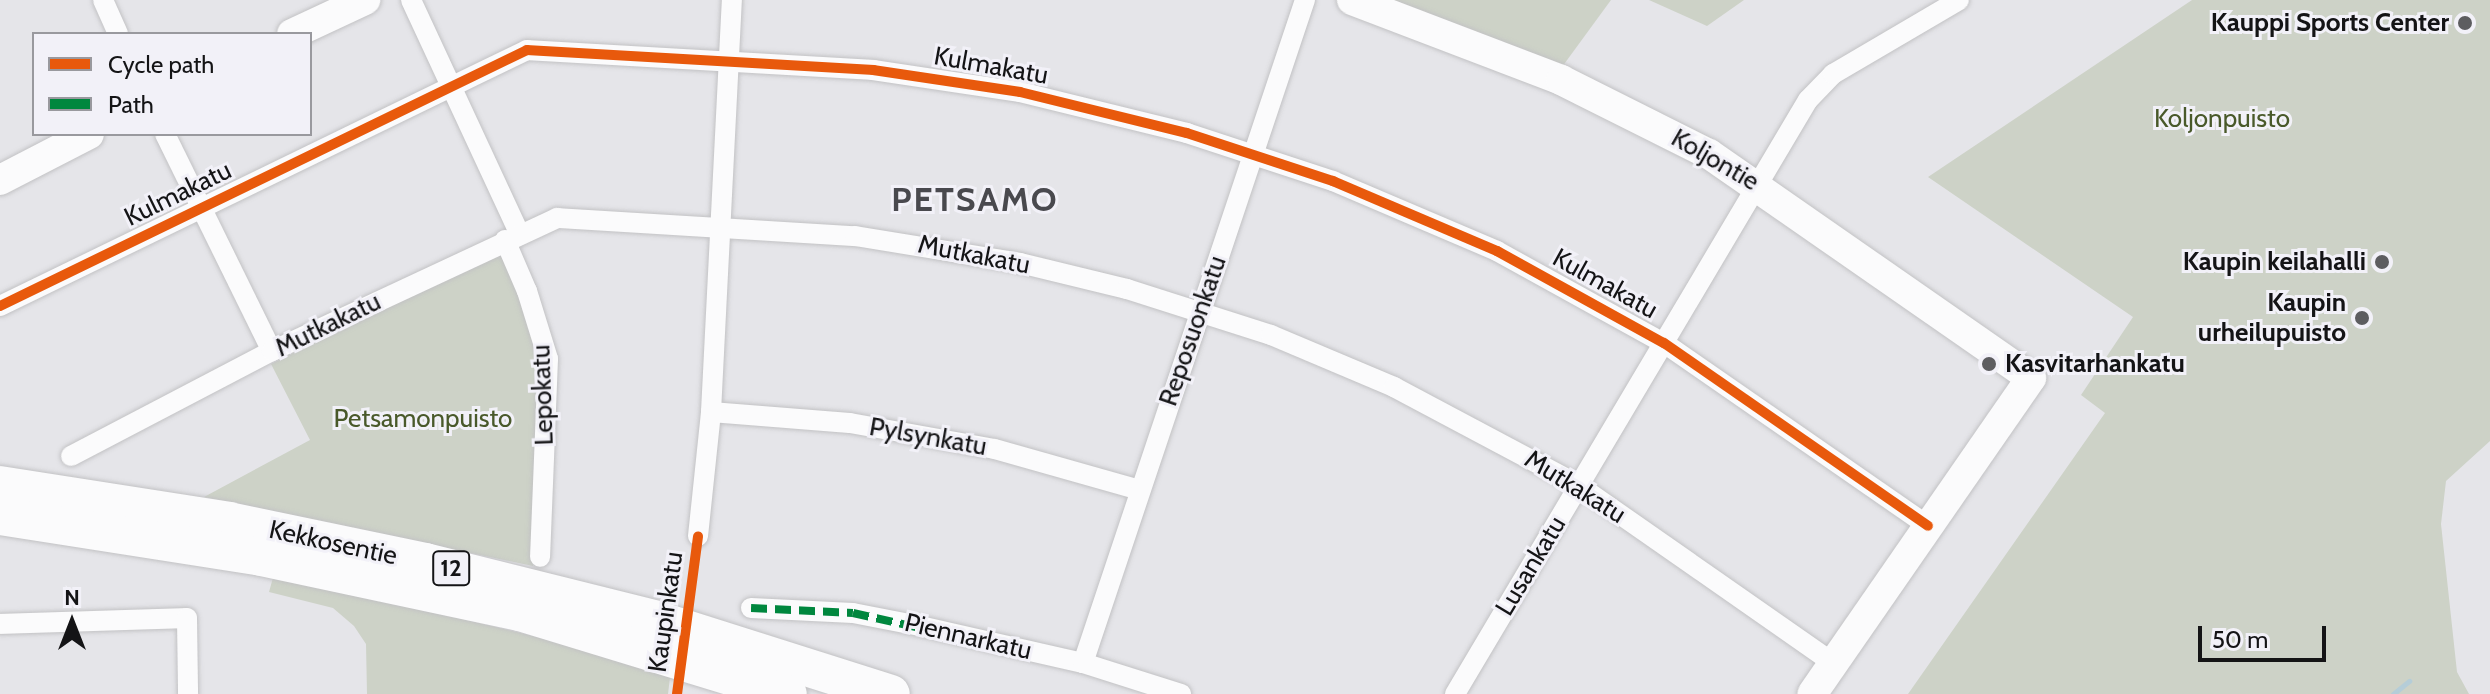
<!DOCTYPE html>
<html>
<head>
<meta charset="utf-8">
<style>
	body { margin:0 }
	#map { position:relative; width:2490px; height:694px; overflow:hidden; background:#e5e5e9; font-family:Cabin,sans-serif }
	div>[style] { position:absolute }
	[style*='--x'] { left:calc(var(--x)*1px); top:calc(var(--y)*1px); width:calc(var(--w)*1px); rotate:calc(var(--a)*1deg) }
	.green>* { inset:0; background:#cdd2c7 }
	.stream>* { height:5px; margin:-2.5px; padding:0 2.5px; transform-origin:2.5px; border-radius:2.5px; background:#b5cdd8 }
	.roads { filter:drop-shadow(0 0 2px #c2c2c4) drop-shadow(0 0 2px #c2c2c4) }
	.street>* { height:20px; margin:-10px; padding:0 10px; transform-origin:10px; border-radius:10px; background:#fbfbfc }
	.secondary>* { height:30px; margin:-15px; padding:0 15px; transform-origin:15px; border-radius:15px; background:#fbfbfc }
	.highway>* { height:38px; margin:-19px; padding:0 19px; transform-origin:19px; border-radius:19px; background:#fbfbfc }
	.quiet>* { height:8px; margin-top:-4px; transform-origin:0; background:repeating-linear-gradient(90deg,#00873e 0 16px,transparent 0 24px) }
	.cycleway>* { height:10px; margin:-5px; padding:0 5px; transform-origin:5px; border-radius:5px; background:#e8590c }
	.dots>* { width:22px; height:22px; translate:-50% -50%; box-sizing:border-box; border:4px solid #f2f1f8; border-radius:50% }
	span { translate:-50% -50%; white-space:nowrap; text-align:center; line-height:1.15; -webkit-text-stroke:6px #f2f1f8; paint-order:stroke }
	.shield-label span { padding:2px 6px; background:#f2f1f8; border:2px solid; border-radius:6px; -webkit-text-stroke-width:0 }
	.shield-label { font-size:24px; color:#141416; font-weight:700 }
	.poi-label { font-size:26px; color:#141416; font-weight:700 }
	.right { translate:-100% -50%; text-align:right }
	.left { translate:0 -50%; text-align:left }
	.street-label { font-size:26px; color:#141416 }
	.park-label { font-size:26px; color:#49592a }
	.district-label { font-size:34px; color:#49494e; font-weight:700; letter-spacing:2px }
	.legend { position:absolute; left:32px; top:32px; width:280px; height:104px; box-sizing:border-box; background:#f2f1f8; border:2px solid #99999e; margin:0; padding:10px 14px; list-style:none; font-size:24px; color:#141416 }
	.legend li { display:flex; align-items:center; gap:16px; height:40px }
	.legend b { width:40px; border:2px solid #99999e }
	.north { position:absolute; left:32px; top:582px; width:80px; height:80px; -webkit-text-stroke:6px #f2f1f8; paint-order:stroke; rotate:0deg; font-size:22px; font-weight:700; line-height:32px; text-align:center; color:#141416 }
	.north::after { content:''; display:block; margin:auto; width:28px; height:36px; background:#141416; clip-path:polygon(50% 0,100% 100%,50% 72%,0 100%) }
	.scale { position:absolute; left:2198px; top:626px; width:128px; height:36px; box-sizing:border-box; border:4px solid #141416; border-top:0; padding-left:10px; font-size:24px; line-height:28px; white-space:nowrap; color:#141416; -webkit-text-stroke:6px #f2f1f8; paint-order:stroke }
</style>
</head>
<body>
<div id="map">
	<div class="green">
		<div style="clip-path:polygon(1390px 0,1611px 0,1562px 67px)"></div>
		<div style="clip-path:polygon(1649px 0,1744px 0,1707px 26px)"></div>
		<div style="clip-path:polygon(2192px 0,2490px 0,2490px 441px,2446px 481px,2441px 524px,2457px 672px,2469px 694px,1908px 694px,2105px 413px,2081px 395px,2133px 317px,1928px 177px)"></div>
		<div style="clip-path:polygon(503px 248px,531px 322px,539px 360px,533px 566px,204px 497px,310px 440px,271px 364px)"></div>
		<div style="clip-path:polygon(274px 574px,671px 669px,668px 694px,367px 694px,366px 644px,354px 626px,333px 608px,269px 592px)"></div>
	</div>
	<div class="stream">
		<div style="--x:2393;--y:694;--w:21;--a:-39"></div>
	</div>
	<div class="roads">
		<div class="street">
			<div style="--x:103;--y:0;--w:37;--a:66"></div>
			<div style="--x:411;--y:0;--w:257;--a:65.1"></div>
			<div style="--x:165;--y:134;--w:242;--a:63.8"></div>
			<div style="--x:505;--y:240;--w:56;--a:66.7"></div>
			<div style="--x:527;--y:291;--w:71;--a:72.8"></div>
			<div style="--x:548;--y:359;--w:198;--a:92.3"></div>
			<div style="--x:0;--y:306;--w:586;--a:-25.91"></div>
			<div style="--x:527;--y:50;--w:347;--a:3.3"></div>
			<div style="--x:873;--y:70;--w:149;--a:8.5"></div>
			<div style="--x:1020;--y:92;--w:172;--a:13.8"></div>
			<div style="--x:1187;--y:133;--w:154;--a:18.2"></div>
			<div style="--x:1333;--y:181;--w:178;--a:23.1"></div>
			<div style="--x:1497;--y:251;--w:191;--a:28.9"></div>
			<div style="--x:1664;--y:343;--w:321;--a:34.7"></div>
			<div style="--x:711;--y:412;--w:139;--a:4.5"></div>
			<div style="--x:850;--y:423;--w:147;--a:10.2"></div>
			<div style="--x:995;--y:449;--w:151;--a:15.8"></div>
			<div style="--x:71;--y:456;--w:227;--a:-27.6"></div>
			<div style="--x:272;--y:351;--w:315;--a:-25"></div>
			<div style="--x:557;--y:218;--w:299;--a:3.5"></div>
			<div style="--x:855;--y:236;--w:167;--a:9.3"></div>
			<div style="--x:1020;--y:263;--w:110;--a:13.7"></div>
			<div style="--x:1127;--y:289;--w:151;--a:17.7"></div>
			<div style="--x:1271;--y:335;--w:134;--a:22.9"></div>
			<div style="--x:1394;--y:387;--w:208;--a:28"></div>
			<div style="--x:1578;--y:485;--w:311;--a:34.9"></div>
			<div style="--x:698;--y:536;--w:125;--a:-84"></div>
			<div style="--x:711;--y:412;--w:413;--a:-87.1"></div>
			<div style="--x:751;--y:608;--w:102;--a:2.8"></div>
			<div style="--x:853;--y:613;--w:68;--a:11"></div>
			<div style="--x:920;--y:626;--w:167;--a:12.8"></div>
			<div style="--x:1083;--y:663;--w:103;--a:17.6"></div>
			<div style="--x:0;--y:624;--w:187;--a:-1.8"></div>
			<div style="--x:187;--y:618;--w:76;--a:89.2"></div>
			<div style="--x:1083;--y:663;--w:699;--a:-71.49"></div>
			<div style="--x:1455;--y:694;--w:691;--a:-59.28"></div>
			<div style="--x:1808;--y:100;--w:36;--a:-46"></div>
			<div style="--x:1833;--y:74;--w:146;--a:-30.4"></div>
		</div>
		<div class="secondary">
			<div style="--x:1352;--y:0;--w:224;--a:20.9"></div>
			<div style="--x:1561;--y:80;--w:165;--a:26.6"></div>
			<div style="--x:1709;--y:154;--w:392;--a:34.8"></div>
			<div style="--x:2031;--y:378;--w:384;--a:124.7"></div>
			<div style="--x:292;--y:34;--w:81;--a:-25"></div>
			<div style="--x:0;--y:180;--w:100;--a:-27.3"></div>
		</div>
		<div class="highway">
			<div style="--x:0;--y:485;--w:232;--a:8.9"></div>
			<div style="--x:229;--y:521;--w:200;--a:11.8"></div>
			<div style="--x:425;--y:562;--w:243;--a:14"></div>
			<div style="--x:661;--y:621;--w:241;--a:17.6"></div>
			<div style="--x:0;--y:516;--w:264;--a:8.9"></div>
			<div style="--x:261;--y:557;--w:265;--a:12"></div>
			<div style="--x:520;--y:612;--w:280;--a:17"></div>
		</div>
	</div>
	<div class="quiet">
		<div style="--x:751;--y:608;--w:102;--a:2.8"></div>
		<div style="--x:853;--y:613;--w:106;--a:12.6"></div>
	</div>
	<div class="cycleway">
		<div style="--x:0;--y:306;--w:586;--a:-25.91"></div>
		<div style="--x:527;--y:50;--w:347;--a:3.3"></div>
		<div style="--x:873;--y:70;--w:149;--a:8.5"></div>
		<div style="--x:1020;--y:92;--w:172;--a:13.8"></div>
		<div style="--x:1187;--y:133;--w:154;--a:18.2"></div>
		<div style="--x:1333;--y:181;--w:178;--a:23.1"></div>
		<div style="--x:1497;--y:251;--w:191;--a:28.9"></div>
		<div style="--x:1664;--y:343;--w:321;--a:34.7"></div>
		<div style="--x:677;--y:694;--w:159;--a:-82.4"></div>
	</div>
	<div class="dots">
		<div style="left:2465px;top:23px;background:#5d5d60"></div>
		<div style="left:2382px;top:262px;background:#5d5d60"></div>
		<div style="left:2362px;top:318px;background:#5d5d60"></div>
		<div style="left:1989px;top:364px;background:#5d5d60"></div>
	</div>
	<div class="shield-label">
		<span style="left:451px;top:568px">12</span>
	</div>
	<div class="poi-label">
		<span class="right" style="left:2449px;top:23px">Kauppi Sports Center</span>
		<span class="right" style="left:2366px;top:262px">Kaupin keilahalli</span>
		<span class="right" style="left:2346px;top:318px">Kaupin<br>urheilupuisto</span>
		<span class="left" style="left:2005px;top:364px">Kasvitarhankatu</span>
	</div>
	<div class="street-label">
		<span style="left:991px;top:66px;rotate:10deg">Kulmakatu</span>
		<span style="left:1715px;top:160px;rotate:30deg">Koljontie</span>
		<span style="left:178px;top:194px;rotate:-26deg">Kulmakatu</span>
		<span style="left:974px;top:255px;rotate:11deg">Mutkakatu</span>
		<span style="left:1605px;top:284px;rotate:29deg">Kulmakatu</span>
		<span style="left:328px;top:325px;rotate:-26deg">Mutkakatu</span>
		<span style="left:1193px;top:331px;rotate:-71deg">Reposuonkatu</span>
		<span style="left:543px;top:395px;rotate:-92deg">Lepokatu</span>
		<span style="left:928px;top:437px;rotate:10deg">Pylsynkatu</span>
		<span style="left:1575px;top:487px;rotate:32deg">Mutkakatu</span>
		<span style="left:333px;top:543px;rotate:12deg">Kekkosentie</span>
		<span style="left:1531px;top:566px;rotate:-59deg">Lusankatu</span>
		<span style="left:666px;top:612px;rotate:-82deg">Kaupinkatu</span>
		<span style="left:968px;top:637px;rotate:13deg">Piennarkatu</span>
	</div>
	<div class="park-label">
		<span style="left:2222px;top:119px">Koljonpuisto</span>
		<span style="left:423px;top:419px">Petsamonpuisto</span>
	</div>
	<div class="district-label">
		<span style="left:975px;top:200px">PETSAMO</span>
	</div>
	<ul class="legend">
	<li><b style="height:10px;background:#e8590c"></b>Cycle path</li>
	<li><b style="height:10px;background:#00873e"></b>Path</li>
	</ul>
	<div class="north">N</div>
	<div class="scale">50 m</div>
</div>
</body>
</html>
